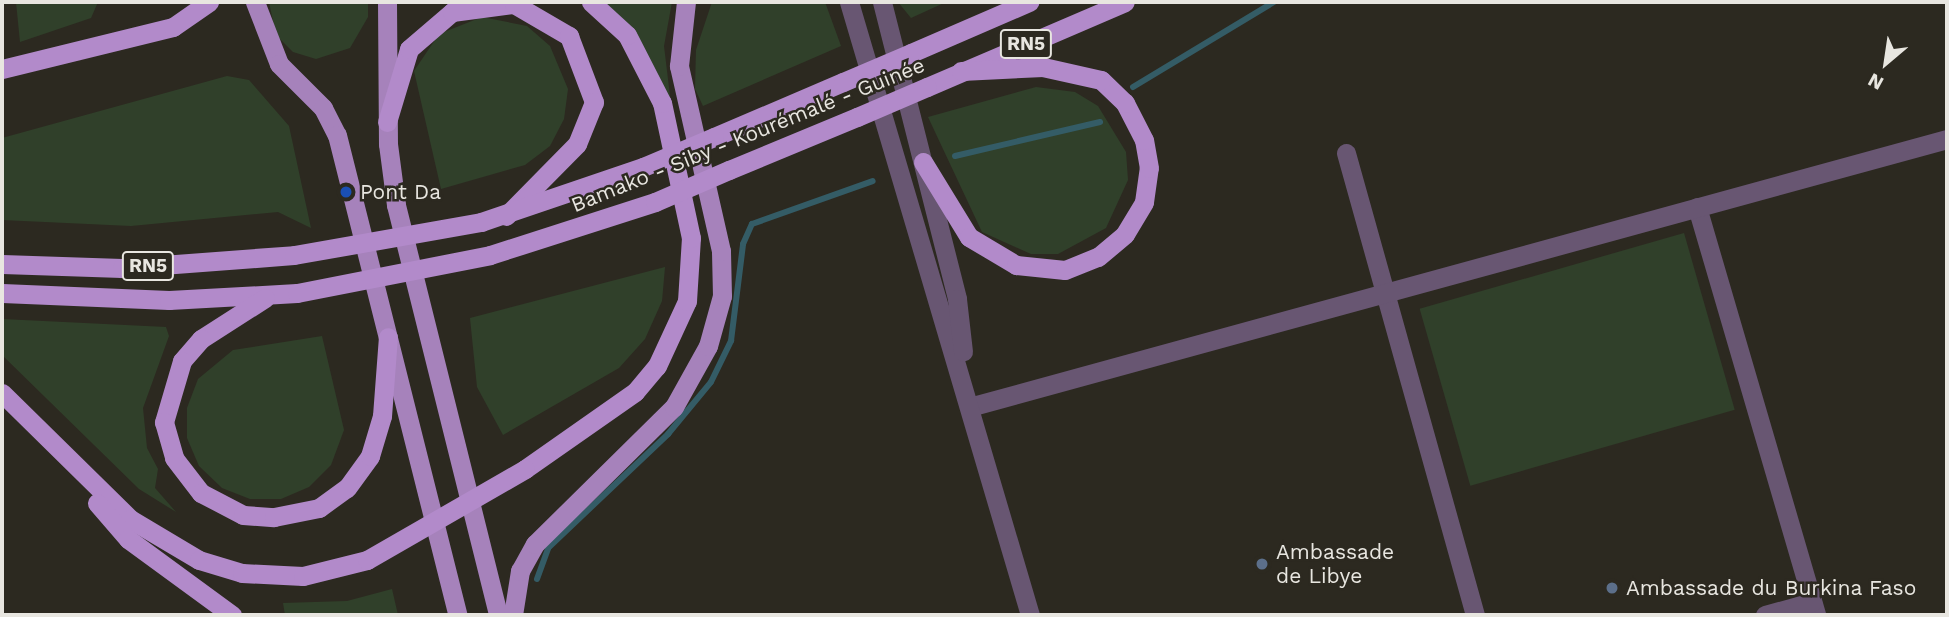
<!DOCTYPE html>
<html>
<head>
<meta charset="utf-8">
<style>
	body { margin:0 }
	#map { position:relative; width:1949px; height:617px; overflow:hidden; background:#2c2920; font-family:"Work Sans",sans-serif }
	div>[style] { position:absolute }
	[style*='--x'] { left:calc(var(--x)*1px); top:calc(var(--y)*1px); width:calc(var(--w)*1px); rotate:calc(var(--a)*1deg) }
	.green>* { inset:0; background:#30402a; transform-origin:0 0 }
	.stream>* { height:6px; margin:-3px; padding:0 3px; transform-origin:3px; border-radius:3px; background:#345c66 }
	.minor>* { height:19px; margin:-9.5px; padding:0 9.5px; transform-origin:9.5px; border-radius:9.5px; background:#685672 }
	.tertiary>* { height:19px; margin:-9.5px; padding:0 9.5px; transform-origin:9.5px; border-radius:9.5px; background:#685672 }
	.primary>* { height:19px; margin:-9.5px; padding:0 9.5px; transform-origin:9.5px; border-radius:9.5px; background:#a682bb }
	.trunk>* { height:19px; margin:-9.5px; padding:0 9.5px; transform-origin:9.5px; border-radius:9.5px; background:#b28aca }
	.trunk-bridge>* { height:19px; margin:-9.5px; padding:0 9.5px; transform-origin:9.5px; border-radius:9.5px; background:#b28aca }
	.dots>* { width:19px; height:19px; translate:-50% -50%; box-sizing:border-box; border:4px solid #2c2920; border-radius:50% }
	span { translate:-50% -50%; white-space:nowrap; text-align:center; line-height:1.15; -webkit-text-stroke:5px #2c2920; paint-order:stroke }
	.shield-label span { padding:2px 5px; background:#2c2920; border:2px solid; border-radius:5px; -webkit-text-stroke-width:0 }
	.shield-label { font-size:19px; color:#e8e6e0; font-weight:700 }
	.street-label { font-size:21px; color:#e8e6e0 }
	.poi-label { font-size:21px; color:#e8e6e0 }
	.left { translate:0 -50%; text-align:left }
	.frame { position:absolute; inset:0; border:4px solid #e8e6e0; pointer-events:none }
	.north { position:absolute; left:1851px; top:28px; width:70px; height:70px; -webkit-text-stroke:5px #2c2920; paint-order:stroke; rotate:209deg; font-size:19px; font-weight:700; line-height:28px; text-align:center; color:#e8e6e0 }
	.north::after { content:''; display:block; margin:auto; width:24px; height:32px; background:#e8e6e0; clip-path:polygon(50% 0,100% 100%,50% 72%,0 100%) }
</style>
</head>
<body>
<div id="map">
	<div class="green">
		<div style="clip-path:polygon(16px 2px,98px 2px,91px 18px,20px 42px)"></div>
		<div style="clip-path:polygon(269px 2px,368px 2px,368px 17px,350px 48px,316px 59px,293px 52px,276px 35px)"></div>
		<div style="clip-path:polygon(603px 2px,672px 2px,664px 46px,671px 104px,636px 36px)"></div>
		<div style="clip-path:polygon(712px 2px,825px 2px,841px 46px,703px 106px,695px 89px,696px 50px)"></div>
		<div style="clip-path:polygon(898px 2px,946px 2px,911px 18px)"></div>
		<div style="clip-path:polygon(482px 17px,527px 26px,550px 46px,568px 89px,564px 119px,550px 146px,525px 165px,441px 189px,414px 71px,439px 34px)"></div>
		<div style="clip-path:polygon(227px 76px,249px 80px,289px 126px,311px 228px,278px 212px,131px 226px,2px 220px,2px 138px)"></div>
		<div style="clip-path:polygon(1036px 87px,1075px 92px,1098px 106px,1126px 152px,1128px 180px,1106px 228px,1058px 254px,1031px 254px,982px 232px,928px 117px)"></div>
		<div style="left:1684px;top:233px;width:184px;height:275px;rotate:74deg"></div>
		<div style="clip-path:polygon(665px 267px,662px 301px,645px 339px,619px 368px,503px 435px,477px 387px,470px 318px)"></div>
		<div style="clip-path:polygon(2px 319px,166px 327px,169px 336px,143px 408px,147px 448px,158px 469px,155px 488px,176px 512px,139px 489px,2px 355px)"></div>
		<div style="clip-path:polygon(322px 336px,344px 430px,331px 465px,309px 487px,281px 499px,250px 499px,222px 488px,199px 466px,187px 438px,187px 408px,198px 379px,233px 350px)"></div>
		<div style="clip-path:polygon(392px 589px,398px 615px,285px 615px,283px 603px,347px 601px)"></div>
	</div>
	<div class="stream">
		<div style="--x:1133;--y:87;--w:165;--a:-31.1"></div>
		<div style="--x:955;--y:156;--w:149;--a:-13.2"></div>
		<div style="--x:537;--y:579;--w:33;--a:-70"></div>
		<div style="--x:548;--y:548;--w:166;--a:-43.5"></div>
		<div style="--x:668;--y:434;--w:67;--a:-50.4"></div>
		<div style="--x:711;--y:382;--w:46;--a:-64"></div>
		<div style="--x:731;--y:341;--w:98;--a:-82.9"></div>
		<div style="--x:743;--y:244;--w:22;--a:-66"></div>
		<div style="--x:752;--y:224;--w:128;--a:-19.6"></div>
	</div>
	<div class="minor">
		<div style="--x:1346;--y:153;--w:480;--a:74.4"></div>
		<div style="--x:1697;--y:207;--w:425;--a:73.7"></div>
		<div style="--x:973;--y:406;--w:1010;--a:-15.33"></div>
		<div style="--x:1765;--y:615;--w:49;--a:-15.5"></div>
	</div>
	<div class="tertiary">
		<div style="--x:849;--y:2;--w:639;--a:73.55"></div>
		<div style="--x:882;--y:2;--w:306;--a:75.8"></div>
		<div style="--x:957;--y:299;--w:53;--a:83.5"></div>
	</div>
	<div class="primary">
		<div style="--x:255;--y:2;--w:66;--a:68.8"></div>
		<div style="--x:279;--y:64;--w:62;--a:45"></div>
		<div style="--x:323;--y:108;--w:30;--a:63"></div>
		<div style="--x:337;--y:135;--w:495;--a:75.9"></div>
		<div style="--x:387;--y:2;--w:142;--a:89.6"></div>
		<div style="--x:388;--y:144;--w:62;--a:82.5"></div>
		<div style="--x:396;--y:205;--w:422;--a:76"></div>
		<div style="--x:513;--y:615;--w:45;--a:-81"></div>
		<div style="--x:520;--y:571;--w:31;--a:-61"></div>
		<div style="--x:535;--y:544;--w:195;--a:-44.6"></div>
		<div style="--x:674;--y:407;--w:70;--a:-60.9"></div>
		<div style="--x:708;--y:346;--w:52;--a:-74.4"></div>
		<div style="--x:722;--y:296;--w:45;--a:-91.3"></div>
		<div style="--x:721;--y:251;--w:190;--a:-102.8"></div>
		<div style="--x:679;--y:66;--w:64;--a:-83.8"></div>
	</div>
	<div class="trunk">
		<div style="--x:911;--y:53;--w:129;--a:-23.4"></div>
		<div style="--x:2;--y:69;--w:176;--a:-13.8"></div>
		<div style="--x:173;--y:27;--w:44;--a:-34.8"></div>
		<div style="--x:927;--y:87;--w:215;--a:-23.2"></div>
		<div style="--x:387;--y:122;--w:76;--a:-73.2"></div>
		<div style="--x:409;--y:49;--w:57;--a:-40.7"></div>
		<div style="--x:452;--y:12;--w:63;--a:-7.4"></div>
		<div style="--x:514;--y:4;--w:64;--a:30.2"></div>
		<div style="--x:569;--y:36;--w:71;--a:69.3"></div>
		<div style="--x:594;--y:102;--w:45;--a:112"></div>
		<div style="--x:577;--y:144;--w:101;--a:134.6"></div>
		<div style="--x:714;--y:137;--w:140;--a:-23.1"></div>
		<div style="--x:923;--y:162;--w:88;--a:58.5"></div>
		<div style="--x:969;--y:237;--w:55;--a:30.8"></div>
		<div style="--x:1016;--y:265;--w:49;--a:5.8"></div>
		<div style="--x:1065;--y:270;--w:35;--a:-22"></div>
		<div style="--x:1098;--y:257;--w:35;--a:-40"></div>
		<div style="--x:1125;--y:234;--w:37;--a:-59"></div>
		<div style="--x:1144;--y:202;--w:34;--a:-82"></div>
		<div style="--x:1149;--y:168;--w:28;--a:-100"></div>
		<div style="--x:1144;--y:140;--w:42;--a:-117.2"></div>
		<div style="--x:1125;--y:103;--w:33;--a:-136"></div>
		<div style="--x:1101;--y:80;--w:59;--a:-167.4"></div>
		<div style="--x:1043;--y:67;--w:82;--a:177.2"></div>
		<div style="--x:729;--y:170;--w:139;--a:-22.5"></div>
		<div style="--x:481;--y:222;--w:171;--a:-18.8"></div>
		<div style="--x:490;--y:255;--w:173;--a:-17.8"></div>
		<div style="--x:2;--y:264;--w:120;--a:1.9"></div>
		<div style="--x:122;--y:268;--w:172;--a:-4.3"></div>
		<div style="--x:2;--y:293;--w:167;--a:2.4"></div>
		<div style="--x:169;--y:300;--w:128;--a:-3.1"></div>
		<div style="--x:265;--y:298;--w:76;--a:147.4"></div>
		<div style="--x:201;--y:339;--w:29;--a:131"></div>
		<div style="--x:182;--y:361;--w:64;--a:106.4"></div>
		<div style="--x:164;--y:422;--w:37;--a:74"></div>
		<div style="--x:174;--y:458;--w:44;--a:52.4"></div>
		<div style="--x:201;--y:493;--w:47;--a:27.6"></div>
		<div style="--x:243;--y:515;--w:31;--a:4"></div>
		<div style="--x:274;--y:517;--w:46;--a:-11.3"></div>
		<div style="--x:319;--y:508;--w:34;--a:-36"></div>
		<div style="--x:347;--y:488;--w:39;--a:-54"></div>
		<div style="--x:370;--y:456;--w:42;--a:-73.3"></div>
		<div style="--x:382;--y:416;--w:79;--a:-85.7"></div>
		<div style="--x:2;--y:393;--w:180;--a:44.5"></div>
		<div style="--x:130;--y:519;--w:80;--a:30.7"></div>
		<div style="--x:199;--y:560;--w:45;--a:16.8"></div>
		<div style="--x:242;--y:573;--w:61;--a:2.8"></div>
		<div style="--x:303;--y:576;--w:66;--a:-14"></div>
		<div style="--x:525;--y:469;--w:134;--a:-35"></div>
		<div style="--x:635;--y:392;--w:34;--a:-50"></div>
		<div style="--x:657;--y:366;--w:72;--a:-65.2"></div>
		<div style="--x:687;--y:301;--w:63;--a:-86.4"></div>
		<div style="--x:691;--y:238;--w:138;--a:-102.1"></div>
		<div style="--x:662;--y:103;--w:76;--a:-117.2"></div>
		<div style="--x:627;--y:35;--w:49;--a:-137.5"></div>
		<div style="--x:97;--y:503;--w:48;--a:49.3"></div>
		<div style="--x:128;--y:539;--w:129;--a:36.2"></div>
	</div>
	<div class="trunk-bridge">
		<div style="--x:843;--y:82;--w:74;--a:-23.1"></div>
		<div style="--x:857;--y:117;--w:76;--a:-23.2"></div>
		<div style="--x:643;--y:167;--w:77;--a:-22.9"></div>
		<div style="--x:655;--y:202;--w:81;--a:-23.4"></div>
		<div style="--x:294;--y:255;--w:190;--a:-10"></div>
		<div style="--x:297;--y:293;--w:197;--a:-11.1"></div>
		<div style="--x:367;--y:560;--w:182;--a:-29.9"></div>
	</div>
	<div class="dots">
		<div style="left:346px;top:192px;background:#1a4fb4"></div>
		<div style="left:1262px;top:564px;background:#5c6f8a"></div>
		<div style="left:1612px;top:588px;background:#5c6f8a"></div>
	</div>
	<div class="shield-label">
		<span style="left:1026px;top:44px">RN5</span>
		<span style="left:148px;top:266px">RN5</span>
	</div>
	<div class="street-label">
		<span style="left:748px;top:135px;rotate:-22deg">Bamako - Siby - Kourémalé - Guinée</span>
	</div>
	<div class="poi-label">
		<span class="left" style="left:360px;top:192px">Pont Da</span>
		<span class="left" style="left:1276px;top:564px">Ambassade<br>de Libye</span>
		<span class="left" style="left:1626px;top:588px">Ambassade du Burkina Faso</span>
	</div>
	<div class="frame"></div>
	<div class="north">N</div>
</div>
</body>
</html>
